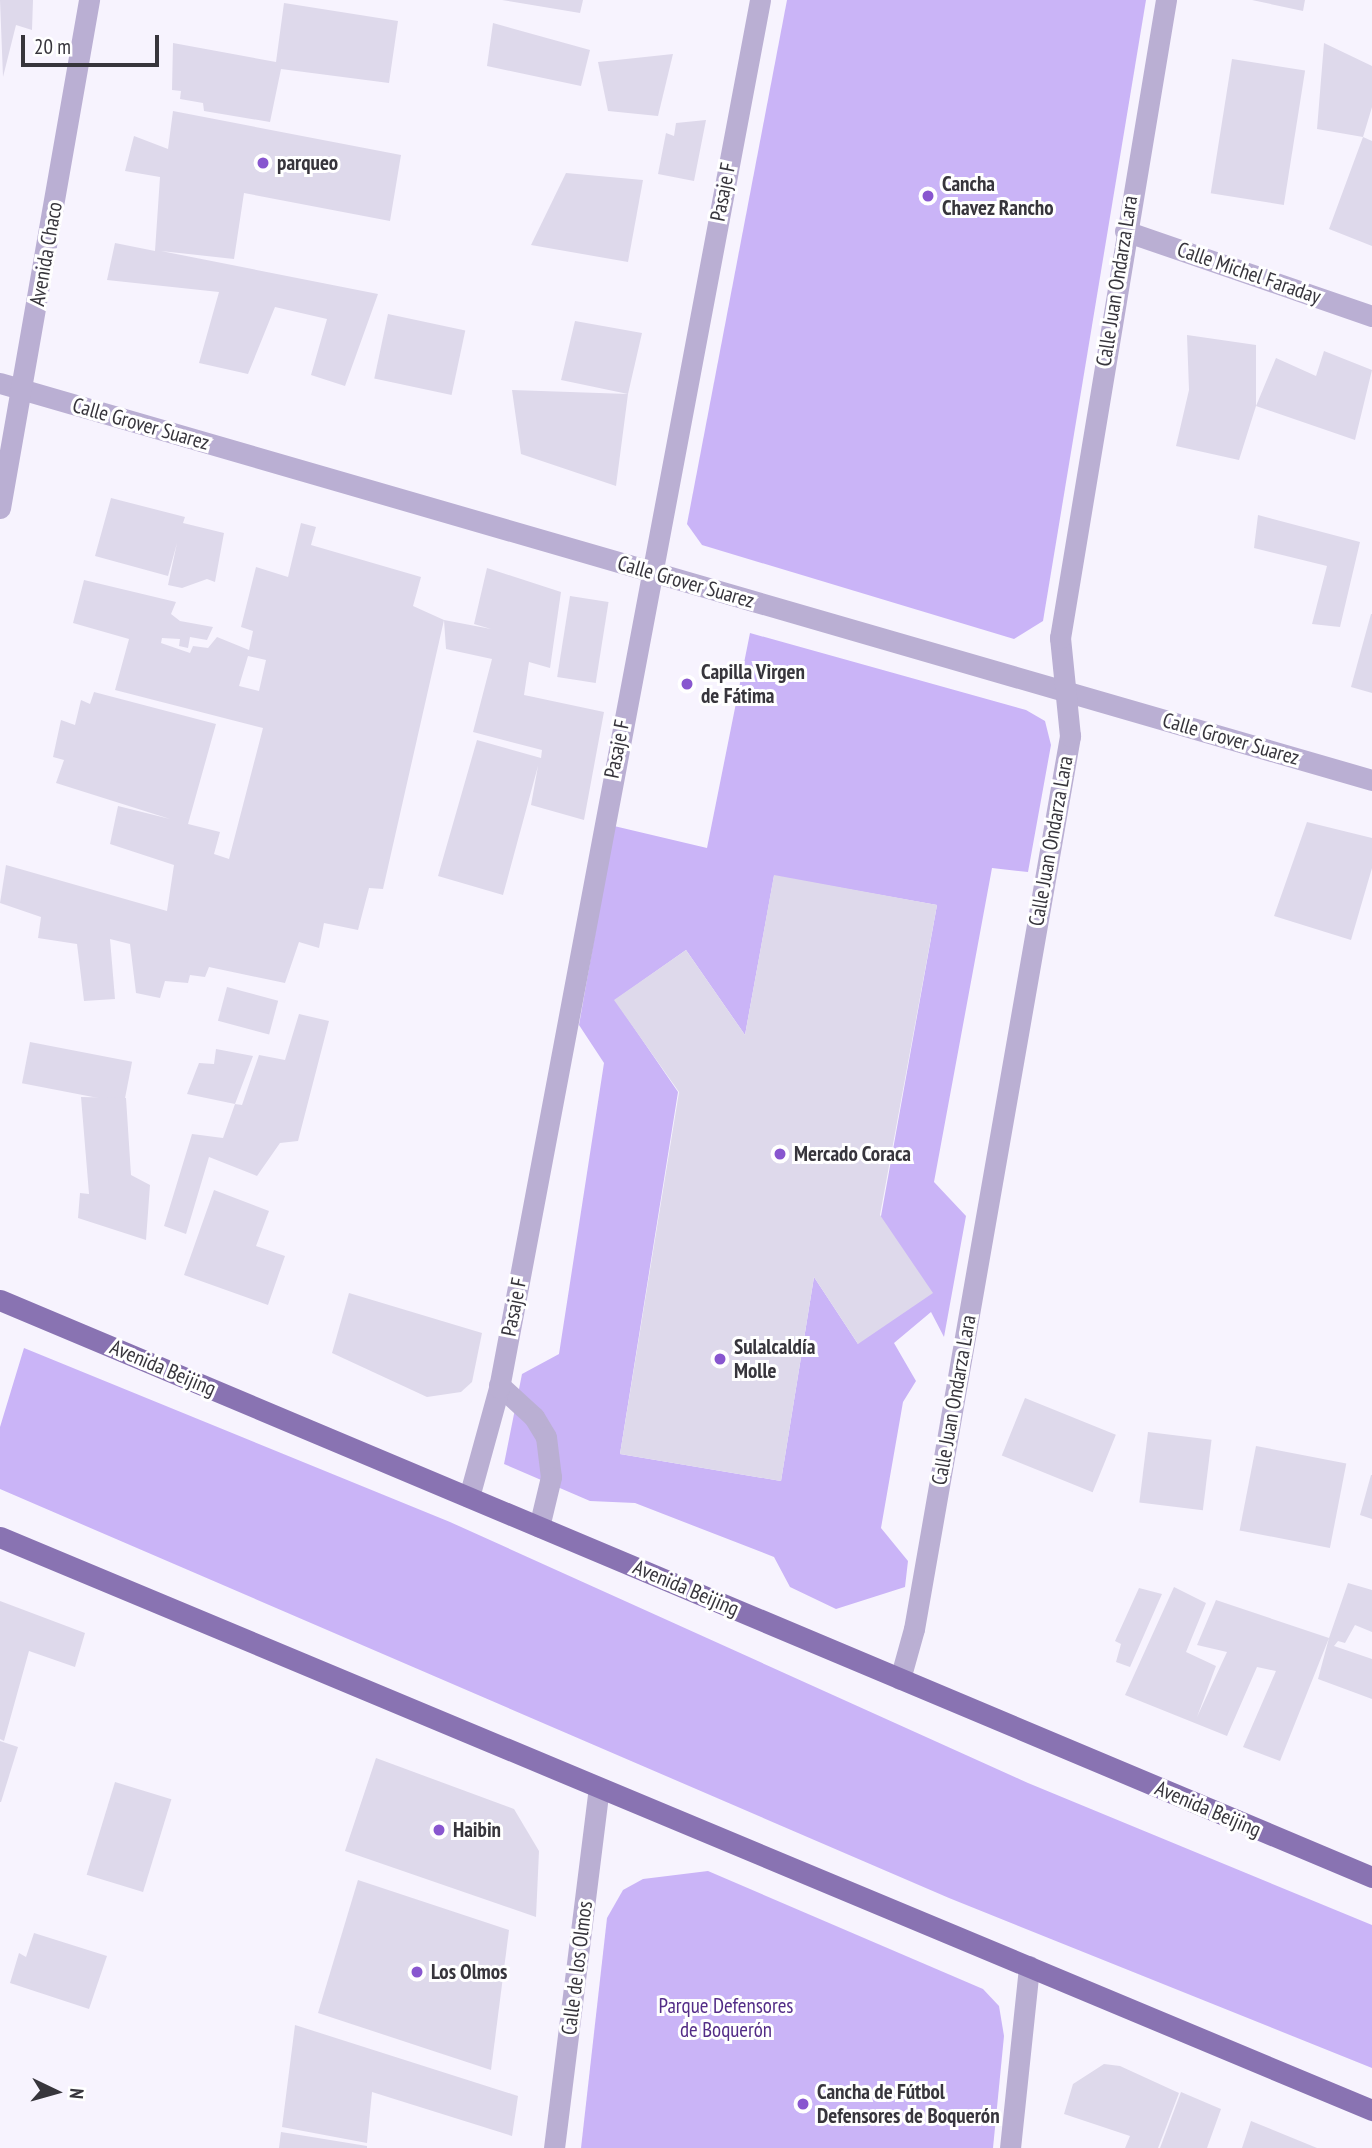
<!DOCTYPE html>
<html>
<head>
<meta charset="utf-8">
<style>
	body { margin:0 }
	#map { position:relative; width:1372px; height:2148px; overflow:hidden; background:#f7f3fe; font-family:"PT Sans Narrow",sans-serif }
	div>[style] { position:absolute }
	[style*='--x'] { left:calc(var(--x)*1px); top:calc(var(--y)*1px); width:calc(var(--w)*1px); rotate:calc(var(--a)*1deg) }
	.green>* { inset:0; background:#cab4f7 }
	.building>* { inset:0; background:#ded9eb; transform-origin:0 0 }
	.service>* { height:21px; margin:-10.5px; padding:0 10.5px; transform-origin:10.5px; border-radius:10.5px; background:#baafd3 }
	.minor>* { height:21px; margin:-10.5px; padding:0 10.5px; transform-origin:10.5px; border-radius:10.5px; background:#baafd3 }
	.primary>* { height:21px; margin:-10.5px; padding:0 10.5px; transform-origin:10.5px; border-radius:10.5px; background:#8973b2 }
	.dots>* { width:19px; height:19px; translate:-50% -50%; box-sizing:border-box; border:4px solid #fff; border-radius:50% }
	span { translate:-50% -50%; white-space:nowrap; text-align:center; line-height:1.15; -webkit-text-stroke:6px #fff; paint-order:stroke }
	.poi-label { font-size:21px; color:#37353c; font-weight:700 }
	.left { translate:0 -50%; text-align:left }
	.street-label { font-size:21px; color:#37353c }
	.park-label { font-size:21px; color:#532c87 }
	.north { position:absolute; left:21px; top:2057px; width:70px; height:70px; -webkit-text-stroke:5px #fff; paint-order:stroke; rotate:95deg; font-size:19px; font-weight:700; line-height:28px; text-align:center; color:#37353c }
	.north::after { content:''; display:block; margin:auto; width:24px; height:32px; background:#37353c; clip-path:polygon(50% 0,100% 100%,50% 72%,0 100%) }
	.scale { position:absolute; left:21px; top:35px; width:138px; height:32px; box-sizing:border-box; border:4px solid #37353c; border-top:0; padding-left:9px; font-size:21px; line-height:24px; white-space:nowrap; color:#37353c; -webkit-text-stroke:5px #fff; paint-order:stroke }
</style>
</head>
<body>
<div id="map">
	<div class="green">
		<div style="clip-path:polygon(787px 0,1146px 0,1043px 621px,1014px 639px,702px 545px,687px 524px)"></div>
		<div style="clip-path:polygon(evenodd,750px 633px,1026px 710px,1045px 721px,1051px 745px,1028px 872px,992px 868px,934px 1182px,966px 1216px,944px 1337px,931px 1312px,894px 1343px,916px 1381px,903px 1402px,881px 1528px,908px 1561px,905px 1587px,836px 1609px,790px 1587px,774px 1557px,635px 1503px,590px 1501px,504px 1464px,522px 1374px,559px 1354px,604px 1063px,579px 1025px,614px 826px,707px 848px,750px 633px,774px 876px,937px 905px,858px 1344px,814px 1277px,781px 1481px,620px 1454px,678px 1092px,615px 1000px,686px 950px,745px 1035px,774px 876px)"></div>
		<div style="clip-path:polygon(24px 1348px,450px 1522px,1028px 1783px,1372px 1925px,1372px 2068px,949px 1898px,0 1489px,0 1427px)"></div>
		<div style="clip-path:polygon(708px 1871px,983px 1989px,999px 2006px,1004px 2036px,993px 2148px,581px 2148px,607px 1918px,623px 1890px,643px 1879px)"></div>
	</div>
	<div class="building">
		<div style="clip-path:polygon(0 0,33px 0,32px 30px,16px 25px,3px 77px)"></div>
		<div style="clip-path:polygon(502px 0,583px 0,580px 13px)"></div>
		<div style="clip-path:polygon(1252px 0,1305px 0,1303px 11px)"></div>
		<div style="clip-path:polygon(284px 3px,398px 21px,389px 83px,281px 69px,270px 122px,204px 111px,203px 103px,180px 99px,181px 91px,172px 90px,173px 43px,276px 62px)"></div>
		<div style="clip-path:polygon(493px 23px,590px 50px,581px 86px,487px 66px)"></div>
		<div style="clip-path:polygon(1324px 43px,1372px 66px,1372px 107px,1363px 137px,1372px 141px,1372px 246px,1329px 229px,1363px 137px,1317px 129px)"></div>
		<div style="clip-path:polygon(673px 54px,658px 116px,608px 111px,598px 62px)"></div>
		<div style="left:1232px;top:59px;width:74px;height:136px;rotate:9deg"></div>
		<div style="clip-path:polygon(173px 111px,401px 155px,390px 221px,244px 193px,234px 259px,161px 251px,378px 294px,345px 386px,311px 375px,327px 319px,275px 307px,248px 374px,199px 363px,219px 292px,107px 280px,115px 243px,155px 251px,160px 177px,125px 171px,134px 136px,168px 149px)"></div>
		<div style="clip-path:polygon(706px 120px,694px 181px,658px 174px,666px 133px,674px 136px,676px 123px)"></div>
		<div style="clip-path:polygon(566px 173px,643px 180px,628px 262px,531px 245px)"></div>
		<div style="left:388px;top:314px;width:79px;height:66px;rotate:12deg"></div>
		<div style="clip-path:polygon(575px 321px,642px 333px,628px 394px,616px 486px,521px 454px,512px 390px,628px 394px,561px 380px)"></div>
		<div style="clip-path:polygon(1187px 335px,1256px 345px,1256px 406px,1239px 460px,1176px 446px,1189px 390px)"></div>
		<div style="clip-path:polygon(1324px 351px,1372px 370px,1355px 440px,1256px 406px,1276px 358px,1316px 376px)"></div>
		<div style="clip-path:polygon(111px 498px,185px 517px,183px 523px,224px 533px,215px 582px,207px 579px,182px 588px,168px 585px,177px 543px,168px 576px,95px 556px)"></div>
		<div style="clip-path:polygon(1258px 515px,1360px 542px,1340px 627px,1312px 624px,1327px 566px,1254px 548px)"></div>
		<div style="clip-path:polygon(evenodd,301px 523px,316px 527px,311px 545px,421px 577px,413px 606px,444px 620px,383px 889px,369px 888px,358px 930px,324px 923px,319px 948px,299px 942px,285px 983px,209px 967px,205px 977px,190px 975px,188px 983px,165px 981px,160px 998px,136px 993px,130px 944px,110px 939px,115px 999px,84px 1001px,77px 944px,38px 938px,41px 917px,0 903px,6px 865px,167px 911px,174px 865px,110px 844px,118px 806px,170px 819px,56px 783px,64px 760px,53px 757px,61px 720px,75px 725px,81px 700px,90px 704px,94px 692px,216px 724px,188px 824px,220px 832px,214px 854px,229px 859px,263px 728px,115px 690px,129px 639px,73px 623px,84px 580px,176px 602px,171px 614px,180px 621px,213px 627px,207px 640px,190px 637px,188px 648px,179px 646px,180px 639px,162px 638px,161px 643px,190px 653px,193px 646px,208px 648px,217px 637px,249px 650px,253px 631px,241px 627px,256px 567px,288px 577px,301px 523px,248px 656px,266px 660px,259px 691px,239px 686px,248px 656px)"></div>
		<div style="clip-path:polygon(487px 568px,561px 592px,550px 668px,529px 662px,524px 695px,604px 712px,584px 820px,531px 805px,538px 766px,503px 895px,438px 876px,477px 740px,541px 758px,542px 750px,473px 732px,492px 659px,446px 649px,444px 620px,491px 629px,474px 624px)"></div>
		<div style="left:570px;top:596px;width:39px;height:82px;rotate:9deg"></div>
		<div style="clip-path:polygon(1371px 614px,1372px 614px,1372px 693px,1351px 687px)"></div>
		<div style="clip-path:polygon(1307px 822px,1372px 838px,1372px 868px,1351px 940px,1274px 916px)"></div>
		<div style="clip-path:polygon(774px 875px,937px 905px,880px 1215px,933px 1293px,858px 1344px,814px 1277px,781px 1481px,620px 1454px,679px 1092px,614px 1000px,686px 950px,745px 1035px)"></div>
		<div style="left:227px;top:987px;width:53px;height:35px;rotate:15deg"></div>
		<div style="clip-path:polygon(299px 1014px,329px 1021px,298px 1141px,280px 1143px,257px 1176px,209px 1157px,186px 1234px,164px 1226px,192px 1134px,223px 1138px,235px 1104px,242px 1105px,259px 1055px,285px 1060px)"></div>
		<div style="left:30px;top:1042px;width:104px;height:42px;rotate:11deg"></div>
		<div style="clip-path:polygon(216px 1049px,253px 1056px,235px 1104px,187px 1094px,199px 1063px,214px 1064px)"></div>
		<div style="clip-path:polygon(81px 1097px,126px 1098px,131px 1175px,150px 1185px,146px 1240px,78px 1218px,80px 1193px,89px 1194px)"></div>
		<div style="clip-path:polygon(214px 1190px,269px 1211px,256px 1246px,285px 1256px,268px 1305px,184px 1275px)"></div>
		<div style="clip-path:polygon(349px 1293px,482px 1333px,472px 1382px,461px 1392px,427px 1397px,332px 1353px)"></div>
		<div style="left:1025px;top:1398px;width:98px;height:62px;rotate:22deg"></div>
		<div style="left:1148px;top:1432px;width:64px;height:71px;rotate:7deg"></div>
		<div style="left:1256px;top:1446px;width:92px;height:86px;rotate:11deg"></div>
		<div style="clip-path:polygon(1371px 1475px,1372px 1475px,1372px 1519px,1360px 1515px)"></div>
		<div style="clip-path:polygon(1348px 1583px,1372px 1590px,1372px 1632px,1355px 1625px,1345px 1643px,1338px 1641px,1334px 1646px,1372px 1659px,1372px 1699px,1318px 1679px,1329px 1638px,1280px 1761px,1243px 1747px,1276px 1671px,1257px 1667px,1227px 1736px,1125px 1695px,1174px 1587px,1206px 1603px,1186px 1652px,1216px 1666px,1197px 1717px,1227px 1652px,1197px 1645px,1216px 1600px,1329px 1638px)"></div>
		<div style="clip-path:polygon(1139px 1588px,1162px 1594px,1130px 1667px,1116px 1662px,1121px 1644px,1115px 1641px)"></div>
		<div style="clip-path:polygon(0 1601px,85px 1633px,75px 1667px,29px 1651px,4px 1741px,0 1739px)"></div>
		<div style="clip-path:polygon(0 1741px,18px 1747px,1px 1802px,0 1802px)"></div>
		<div style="clip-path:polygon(376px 1758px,514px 1809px,539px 1851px,536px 1917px,345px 1851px)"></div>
		<div style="left:115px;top:1782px;width:59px;height:97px;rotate:17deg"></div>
		<div style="clip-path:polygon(358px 1880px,509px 1930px,491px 2070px,318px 2013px)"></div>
		<div style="clip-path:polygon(34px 1933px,107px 1956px,89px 2009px,10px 1983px,19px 1953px,26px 1957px)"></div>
		<div style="clip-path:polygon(295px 2025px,518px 2096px,512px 2136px,372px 2092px,367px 2143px,282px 2127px)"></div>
		<div style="clip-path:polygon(1104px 2064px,1120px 2066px,1179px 2093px,1158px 2148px,1125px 2148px,1130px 2136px,1064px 2114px,1073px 2084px)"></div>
		<div style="clip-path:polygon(1181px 2092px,1221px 2109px,1207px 2148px,1160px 2148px)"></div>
		<div style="clip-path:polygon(1251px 2121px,1317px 2148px,1242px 2148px)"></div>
		<div style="clip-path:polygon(281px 2132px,367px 2146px,367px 2148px,279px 2148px)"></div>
	</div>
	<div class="service">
		<div style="--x:499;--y:1385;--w:47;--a:42.4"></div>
		<div style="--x:534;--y:1417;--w:23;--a:59"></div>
		<div style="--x:546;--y:1437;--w:40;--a:82.9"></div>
		<div style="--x:551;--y:1477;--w:51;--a:103.5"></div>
	</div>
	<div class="minor">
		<div style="--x:1125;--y:231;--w:261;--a:19"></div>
		<div style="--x:0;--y:383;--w:1428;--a:16.14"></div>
		<div style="--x:0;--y:508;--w:516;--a:-80.06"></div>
		<div style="--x:469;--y:1497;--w:113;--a:-74.6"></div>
		<div style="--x:499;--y:1388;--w:1412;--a:-79.35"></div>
		<div style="--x:900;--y:1679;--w:52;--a:-74.4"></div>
		<div style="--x:914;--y:1629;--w:907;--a:-80.09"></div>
		<div style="--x:1070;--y:736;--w:99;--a:-95.8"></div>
		<div style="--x:1060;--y:638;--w:647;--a:-80.57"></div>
		<div style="--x:554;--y:2148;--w:362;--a:-82.9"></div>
		<div style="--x:1010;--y:2148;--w:183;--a:-84"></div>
	</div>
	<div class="primary">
		<div style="--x:0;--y:1300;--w:1488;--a:22.81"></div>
		<div style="--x:0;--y:1537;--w:1487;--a:22.67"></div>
	</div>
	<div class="dots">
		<div style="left:263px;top:163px;background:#8856cf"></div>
		<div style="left:928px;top:196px;background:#8856cf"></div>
		<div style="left:687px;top:684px;background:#8856cf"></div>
		<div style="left:780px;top:1154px;background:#8856cf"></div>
		<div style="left:720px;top:1359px;background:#8856cf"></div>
		<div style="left:439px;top:1830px;background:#8856cf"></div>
		<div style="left:417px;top:1972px;background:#8856cf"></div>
		<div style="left:803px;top:2104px;background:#8856cf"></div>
	</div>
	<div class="poi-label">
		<span class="left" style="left:277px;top:163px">parqueo</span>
		<span class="left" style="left:942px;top:196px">Cancha<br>Chavez Rancho</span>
		<span class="left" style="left:701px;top:684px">Capilla Virgen<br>de Fátima</span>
		<span class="left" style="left:794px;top:1154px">Mercado Coraca</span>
		<span class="left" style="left:734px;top:1359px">Sulalcaldía<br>Molle</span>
		<span class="left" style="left:453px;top:1830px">Haibin</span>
		<span class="left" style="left:431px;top:1972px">Los Olmos</span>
		<span class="left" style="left:817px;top:2104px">Cancha de Fútbol<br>Defensores de Boquerón</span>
	</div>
	<div class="street-label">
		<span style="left:723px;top:192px;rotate:-79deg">Pasaje F</span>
		<span style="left:46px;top:254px;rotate:-80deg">Avenida Chaco</span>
		<span style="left:1249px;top:273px;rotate:19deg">Calle Michel Faraday</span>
		<span style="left:1117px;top:281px;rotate:-81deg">Calle Juan Ondarza Lara</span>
		<span style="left:141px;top:424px;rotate:16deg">Calle Grover Suarez</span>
		<span style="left:686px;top:582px;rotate:16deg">Calle Grover Suarez</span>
		<span style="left:1231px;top:739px;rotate:16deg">Calle Grover Suarez</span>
		<span style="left:617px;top:749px;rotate:-79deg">Pasaje F</span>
		<span style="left:1051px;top:841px;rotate:-80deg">Calle Juan Ondarza Lara</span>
		<span style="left:514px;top:1307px;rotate:-79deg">Pasaje F</span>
		<span style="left:163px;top:1368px;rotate:23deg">Avenida Beijing</span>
		<span style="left:954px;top:1400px;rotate:-80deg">Calle Juan Ondarza Lara</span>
		<span style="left:686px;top:1588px;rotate:23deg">Avenida Beijing</span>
		<span style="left:1208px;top:1809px;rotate:23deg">Avenida Beijing</span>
		<span style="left:577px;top:1968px;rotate:-83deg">Calle de los Olmos</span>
	</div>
	<div class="park-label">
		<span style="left:726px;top:2018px">Parque Defensores<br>de Boquerón</span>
	</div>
	<div class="north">N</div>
	<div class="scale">20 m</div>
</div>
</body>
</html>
